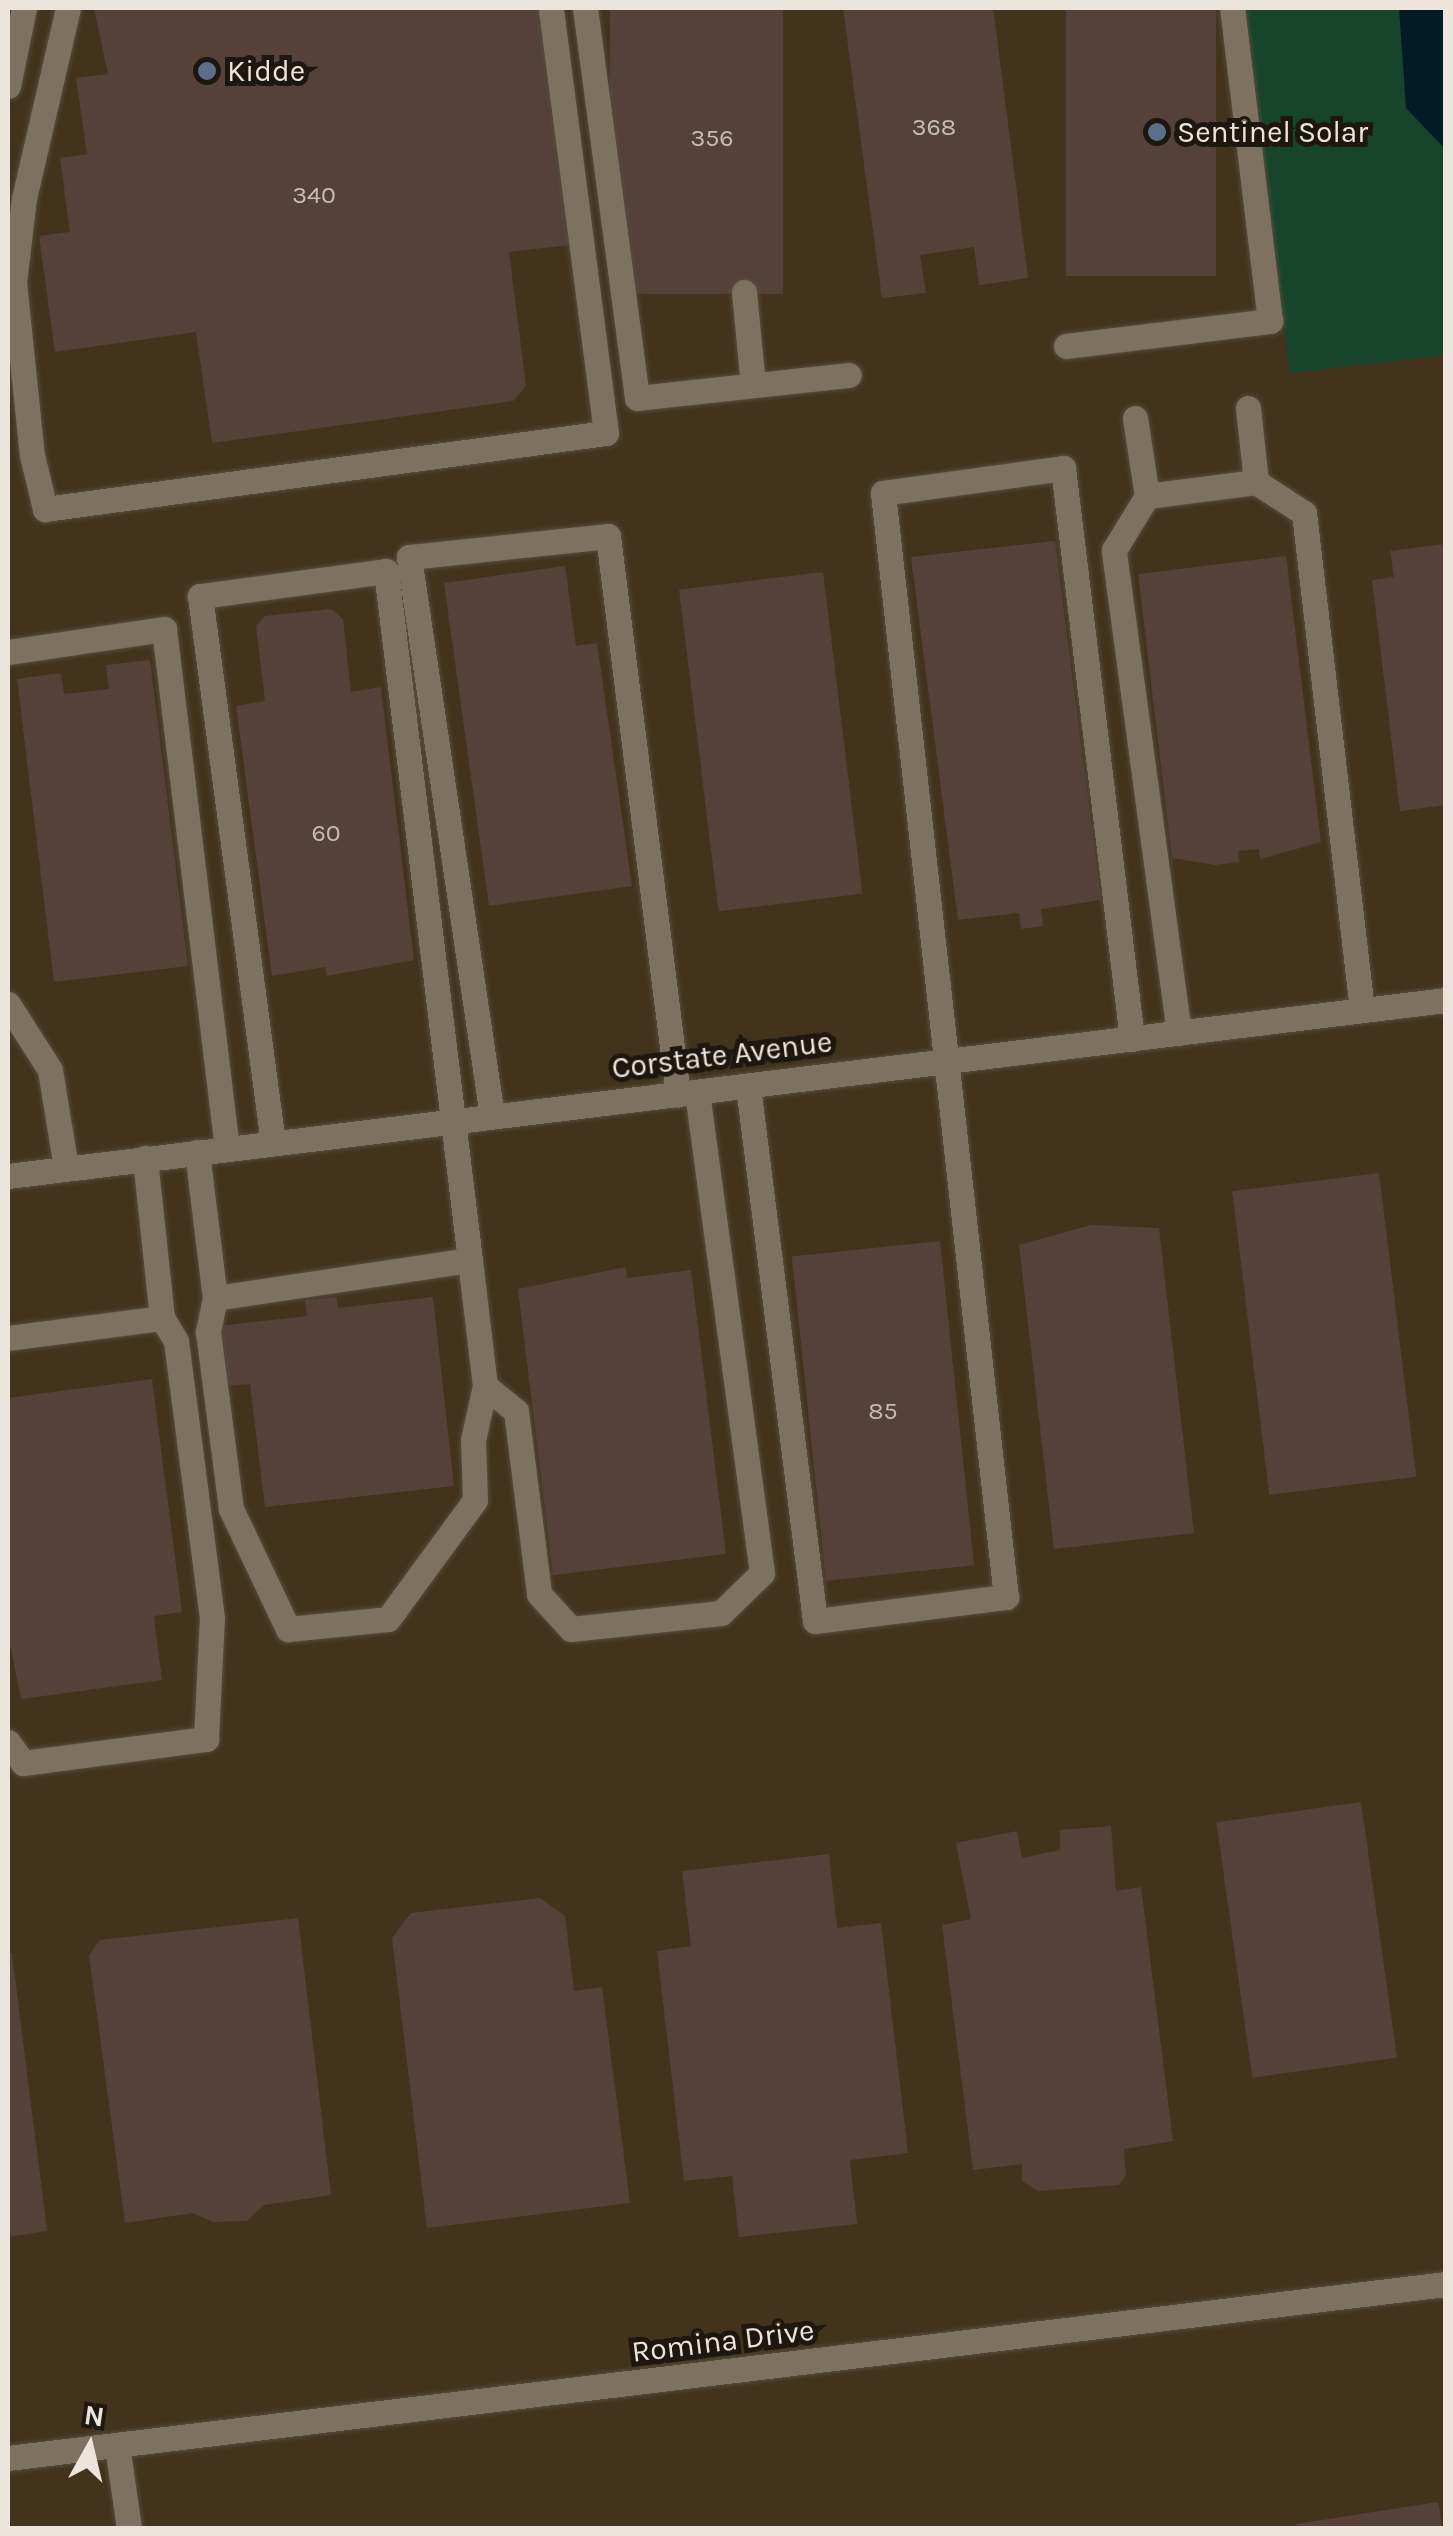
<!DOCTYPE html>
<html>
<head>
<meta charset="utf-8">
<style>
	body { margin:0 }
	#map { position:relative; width:1453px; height:2536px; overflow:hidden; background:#3a2e1e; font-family:Karla,sans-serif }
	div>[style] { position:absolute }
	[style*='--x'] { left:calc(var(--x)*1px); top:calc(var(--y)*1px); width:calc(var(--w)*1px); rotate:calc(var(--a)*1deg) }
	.built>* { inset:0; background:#43331d }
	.green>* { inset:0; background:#17452b }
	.water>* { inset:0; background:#031b26 }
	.building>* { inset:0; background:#554138; transform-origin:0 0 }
	.roads { filter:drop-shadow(0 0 2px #564c3d) drop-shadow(0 0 2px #564c3d) }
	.minor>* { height:25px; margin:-12.5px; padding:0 12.5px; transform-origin:12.5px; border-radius:12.5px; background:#7f715f }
	.dots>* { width:28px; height:28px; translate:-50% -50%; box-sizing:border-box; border:5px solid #1d1710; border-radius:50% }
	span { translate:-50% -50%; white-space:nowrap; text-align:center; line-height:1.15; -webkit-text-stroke:10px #1d1710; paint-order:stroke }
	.number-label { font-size:25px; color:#c7bcb2 }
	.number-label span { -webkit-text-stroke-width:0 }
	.poi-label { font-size:30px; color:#ede5db }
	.left { translate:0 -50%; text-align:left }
	.street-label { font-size:30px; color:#ede5db }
	.frame { position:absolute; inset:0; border:10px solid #ede5db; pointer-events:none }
	.north { position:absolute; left:40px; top:2396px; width:100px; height:100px; -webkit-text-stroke:8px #1d1710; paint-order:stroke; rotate:8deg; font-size:28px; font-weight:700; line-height:40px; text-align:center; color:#ede5db }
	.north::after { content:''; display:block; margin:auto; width:35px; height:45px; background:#ede5db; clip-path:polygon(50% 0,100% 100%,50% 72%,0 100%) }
</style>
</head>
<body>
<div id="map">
	<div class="built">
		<div style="clip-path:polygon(8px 8px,1241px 8px,1290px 373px,1445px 355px,1445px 2528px,8px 2528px)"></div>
	</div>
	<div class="green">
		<div style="clip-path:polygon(1241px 8px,1445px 8px,1445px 355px,1290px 373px)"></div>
	</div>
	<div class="water">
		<div style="clip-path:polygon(1399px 8px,1445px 8px,1445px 149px,1406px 108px)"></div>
	</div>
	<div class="building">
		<div style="clip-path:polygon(94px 8px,539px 8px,569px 245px,509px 252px,526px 386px,513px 401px,212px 443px,196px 332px,55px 352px,39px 236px,70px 232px,60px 158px,87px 154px,76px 78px,108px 74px)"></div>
		<div style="left:610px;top:8px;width:173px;height:286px"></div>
		<div style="clip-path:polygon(843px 8px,993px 8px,1028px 278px,979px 285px,974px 247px,920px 255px,926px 293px,882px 298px)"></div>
		<div style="left:1066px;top:8px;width:150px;height:268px"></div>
		<div style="clip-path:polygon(1055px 541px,1101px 900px,1041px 909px,1043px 926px,1021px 929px,1019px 913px,958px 920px,911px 557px)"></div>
		<div style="clip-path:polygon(1446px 544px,1446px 805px,1400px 811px,1372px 580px,1394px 577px,1390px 551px)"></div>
		<div style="clip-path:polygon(1286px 556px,1321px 842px,1260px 859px,1259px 849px,1238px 851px,1239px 862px,1215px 865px,1172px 858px,1138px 574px)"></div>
		<div style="clip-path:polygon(565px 566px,576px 646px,597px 643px,632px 886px,489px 906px,444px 583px)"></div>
		<div style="left:823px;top:572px;width:324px;height:145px;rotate:83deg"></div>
		<div style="clip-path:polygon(331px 609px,343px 619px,351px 692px,381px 687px,414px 960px,327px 976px,325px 967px,272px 976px,236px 706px,265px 701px,256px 626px,265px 616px)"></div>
		<div style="clip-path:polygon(150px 660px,188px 966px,54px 982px,17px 679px,61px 673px,64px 694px,109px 689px,106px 665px)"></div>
		<div style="left:1379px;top:1173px;width:306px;height:148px;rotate:83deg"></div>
		<div style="clip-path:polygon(1091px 1225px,1159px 1228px,1194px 1533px,1054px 1549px,1019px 1245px)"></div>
		<div style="left:940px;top:1241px;width:326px;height:149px;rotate:84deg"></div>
		<div style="clip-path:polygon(626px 1267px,627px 1278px,691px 1270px,726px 1554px,553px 1575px,518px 1289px)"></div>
		<div style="clip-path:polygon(337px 1297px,338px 1308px,433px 1297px,454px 1486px,265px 1507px,250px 1384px,227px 1386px,220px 1326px,307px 1316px,305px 1300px)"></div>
		<div style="clip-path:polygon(152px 1379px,182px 1612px,154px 1616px,162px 1680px,21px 1699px,8px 1634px,8px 1398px)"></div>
		<div style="left:1361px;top:1802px;width:258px;height:146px;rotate:82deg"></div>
		<div style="clip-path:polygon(1111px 1826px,1116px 1891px,1141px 1887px,1173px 2141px,1124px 2149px,1126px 2176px,1119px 2185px,1038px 2191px,1022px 2181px,1022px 2164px,973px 2170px,942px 1925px,971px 1919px,956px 1843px,1017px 1831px,1022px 1858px,1060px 1850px,1060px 1830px)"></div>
		<div style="clip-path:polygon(829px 1854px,837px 1928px,881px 1923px,908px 2153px,850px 2160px,857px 2224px,739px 2237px,732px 2176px,684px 2181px,657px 1951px,691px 1946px,682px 1871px)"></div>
		<div style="clip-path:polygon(540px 1898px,565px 1916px,574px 1991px,602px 1987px,630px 2203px,427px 2228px,392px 1938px,411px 1913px)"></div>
		<div style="clip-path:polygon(298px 1918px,331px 2195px,264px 2205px,247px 2221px,213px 2222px,193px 2213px,125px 2223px,89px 1955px,100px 1940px)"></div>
		<div style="clip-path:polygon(12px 1953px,47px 2231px,8px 2237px,8px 1954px)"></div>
		<div style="clip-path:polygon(1438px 2502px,1442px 2528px,1297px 2528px,1296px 2524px)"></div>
	</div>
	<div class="roads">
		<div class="minor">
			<div style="--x:68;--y:8;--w:195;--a:103"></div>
			<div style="--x:24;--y:198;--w:85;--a:96.8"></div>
			<div style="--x:14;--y:282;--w:174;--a:84.1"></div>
			<div style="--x:32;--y:455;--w:56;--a:76.5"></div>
			<div style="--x:45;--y:509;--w:566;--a:-7.72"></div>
			<div style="--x:606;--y:433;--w:429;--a:-97.4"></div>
			<div style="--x:585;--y:8;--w:393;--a:82.4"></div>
			<div style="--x:637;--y:398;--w:213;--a:-6.2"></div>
			<div style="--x:8;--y:86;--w:80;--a:-78.4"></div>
			<div style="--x:744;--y:292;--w:93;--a:84.5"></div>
			<div style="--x:1066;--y:346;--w:206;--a:-7"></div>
			<div style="--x:1270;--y:321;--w:315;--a:-96.9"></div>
			<div style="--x:1248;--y:408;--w:74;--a:83.8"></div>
			<div style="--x:1135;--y:418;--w:79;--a:81.3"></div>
			<div style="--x:8;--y:652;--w:158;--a:-8.4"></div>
			<div style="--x:164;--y:629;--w:524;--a:83.09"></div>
			<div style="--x:8;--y:1004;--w:78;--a:57.5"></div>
			<div style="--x:50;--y:1070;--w:99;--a:80.7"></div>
			<div style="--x:1179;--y:1033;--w:487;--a:-97.7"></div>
			<div style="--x:1114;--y:550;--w:63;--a:-58.6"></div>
			<div style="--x:1147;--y:496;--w:110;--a:-7.3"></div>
			<div style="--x:1256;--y:482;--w:57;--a:32.9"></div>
			<div style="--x:1304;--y:513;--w:500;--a:83.34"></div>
			<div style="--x:748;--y:1086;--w:539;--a:82.86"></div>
			<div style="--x:815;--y:1621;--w:193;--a:-7.2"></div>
			<div style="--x:1006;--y:1597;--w:1111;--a:-96.36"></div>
			<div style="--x:883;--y:493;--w:182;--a:-7.9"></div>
			<div style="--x:1063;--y:468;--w:575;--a:83.11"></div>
			<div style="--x:492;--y:1116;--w:565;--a:-98.45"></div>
			<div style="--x:409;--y:557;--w:200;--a:-6"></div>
			<div style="--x:608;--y:536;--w:563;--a:82.86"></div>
			<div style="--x:197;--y:1152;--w:147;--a:83"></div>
			<div style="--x:215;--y:1298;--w:258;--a:-8.5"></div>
			<div style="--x:470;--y:1260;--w:694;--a:-96.95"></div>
			<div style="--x:386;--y:571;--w:188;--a:172.3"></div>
			<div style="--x:200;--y:596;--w:552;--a:82.4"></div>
			<div style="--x:8;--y:1176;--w:1449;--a:-6.98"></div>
			<div style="--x:215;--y:1298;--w:35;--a:102"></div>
			<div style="--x:208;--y:1332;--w:178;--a:82.6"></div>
			<div style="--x:231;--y:1509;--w:133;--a:64.6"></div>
			<div style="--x:288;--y:1629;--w:100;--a:-5.7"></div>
			<div style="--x:388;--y:1619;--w:147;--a:-53.8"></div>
			<div style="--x:475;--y:1500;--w:60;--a:-91.9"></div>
			<div style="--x:473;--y:1440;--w:55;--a:-77.5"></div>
			<div style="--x:485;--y:1386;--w:127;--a:-96.8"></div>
			<div style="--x:8;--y:1338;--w:155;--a:-7.4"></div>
			<div style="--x:162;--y:1318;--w:161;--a:-96.1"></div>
			<div style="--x:485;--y:1386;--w:40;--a:39"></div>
			<div style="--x:516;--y:1411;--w:184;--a:82.8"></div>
			<div style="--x:539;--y:1594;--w:47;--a:47.6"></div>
			<div style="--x:571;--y:1629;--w:151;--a:-6.1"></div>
			<div style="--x:721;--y:1613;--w:57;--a:-44.3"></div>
			<div style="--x:762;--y:1573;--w:485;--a:-97.7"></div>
			<div style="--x:8;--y:1742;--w:26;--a:54"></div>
			<div style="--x:23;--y:1763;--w:185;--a:-7.5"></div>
			<div style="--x:206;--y:1739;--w:121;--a:-87.2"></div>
			<div style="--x:212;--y:1618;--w:279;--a:-97.4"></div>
			<div style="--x:176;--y:1341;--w:27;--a:-121"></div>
			<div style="--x:117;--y:2445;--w:84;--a:81.8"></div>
			<div style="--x:8;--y:2458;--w:1448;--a:-6.9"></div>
		</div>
	</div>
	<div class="dots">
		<div style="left:207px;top:71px;background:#5c6f8a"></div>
		<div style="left:1157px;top:132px;background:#5c6f8a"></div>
	</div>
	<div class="number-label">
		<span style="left:934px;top:127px">368</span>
		<span style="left:712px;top:138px">356</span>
		<span style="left:314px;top:195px">340</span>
		<span style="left:326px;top:833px">60</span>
		<span style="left:883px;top:1411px">85</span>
	</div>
	<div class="poi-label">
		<span class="left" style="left:227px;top:71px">Kidde</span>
		<span class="left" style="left:1177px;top:132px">Sentinel Solar</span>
	</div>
	<div class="street-label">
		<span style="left:722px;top:1055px;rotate:-7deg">Corstate Avenue</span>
		<span style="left:723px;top:2341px;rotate:-7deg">Romina Drive</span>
	</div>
	<div class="frame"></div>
	<div class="north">N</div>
</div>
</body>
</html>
